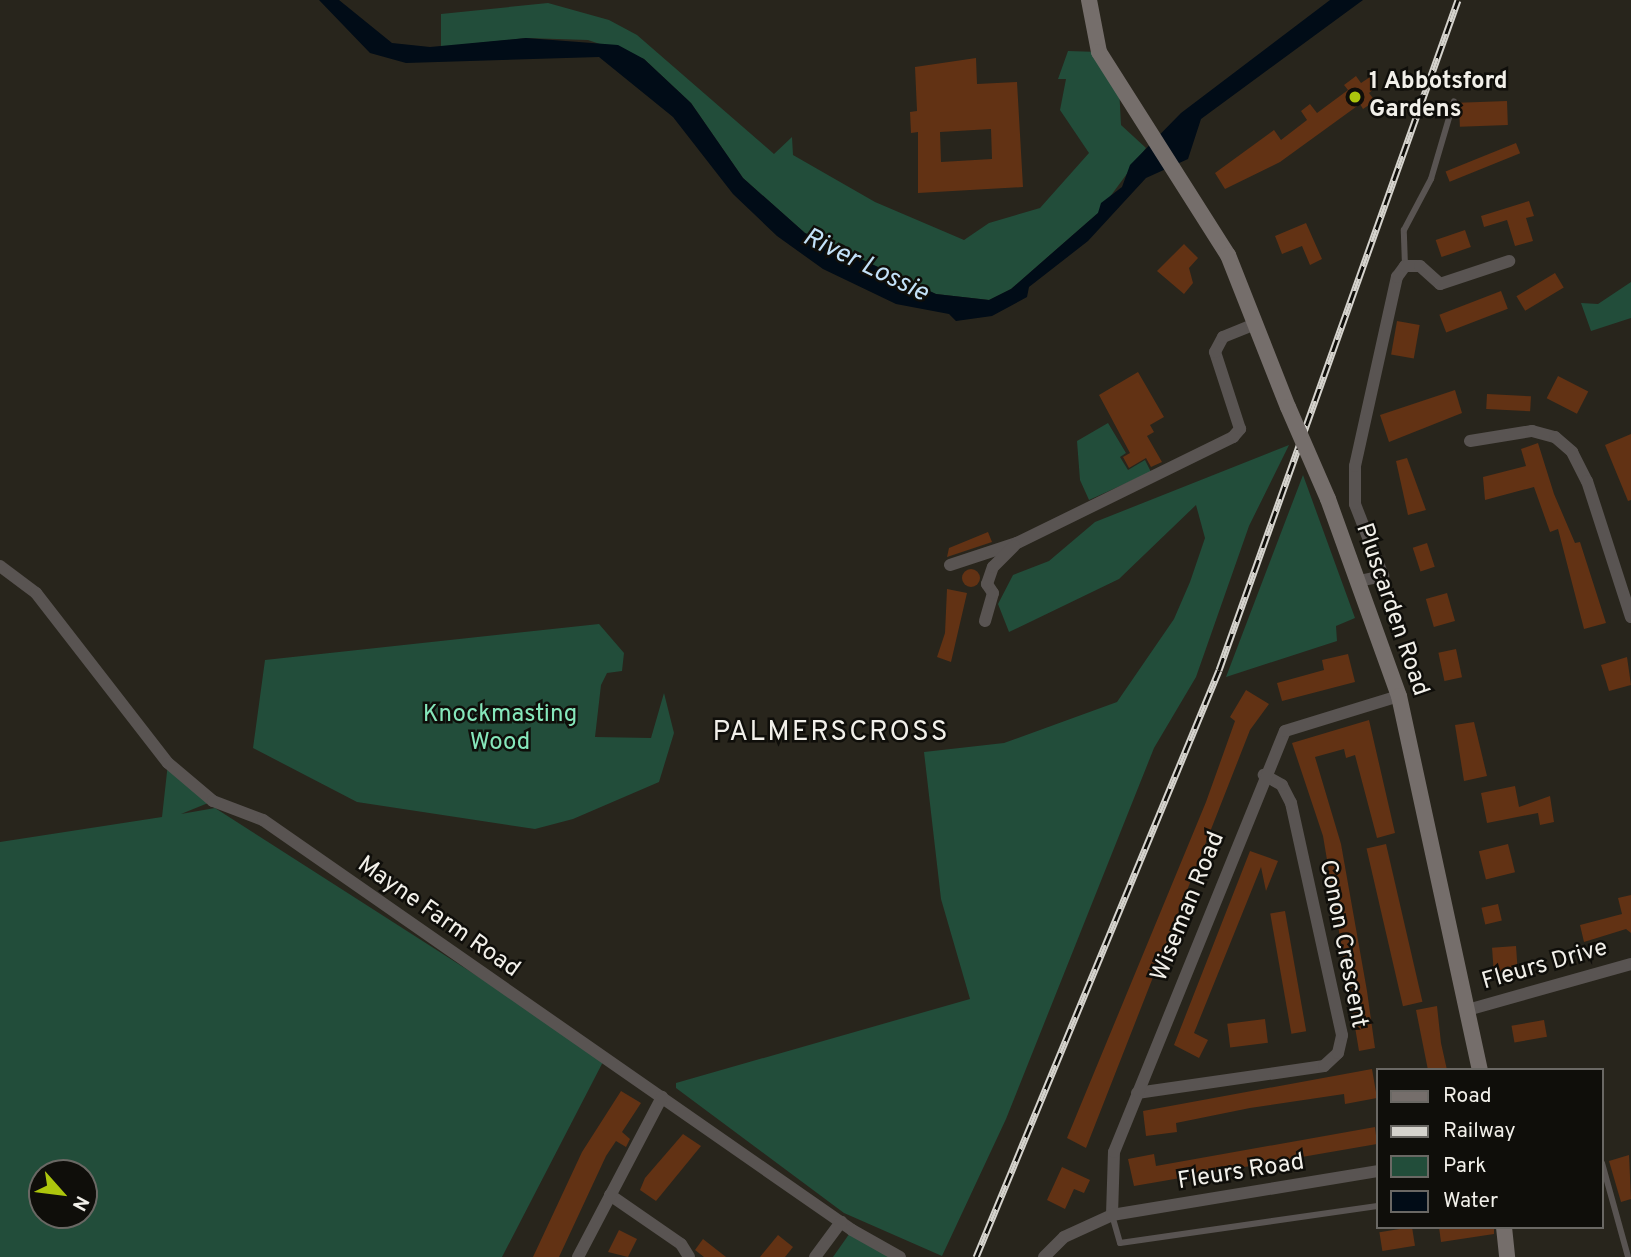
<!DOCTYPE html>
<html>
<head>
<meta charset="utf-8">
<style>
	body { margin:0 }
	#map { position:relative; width:1631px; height:1257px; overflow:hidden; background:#28251c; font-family:Overpass,sans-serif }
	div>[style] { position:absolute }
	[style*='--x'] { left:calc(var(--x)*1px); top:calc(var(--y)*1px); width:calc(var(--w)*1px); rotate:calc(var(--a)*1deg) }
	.green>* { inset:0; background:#224d3a }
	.water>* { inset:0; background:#010c17 }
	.building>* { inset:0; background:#623214; transform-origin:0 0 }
	.round { border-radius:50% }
	.lane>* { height:6px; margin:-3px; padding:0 3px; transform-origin:3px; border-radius:3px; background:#595452 }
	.street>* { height:12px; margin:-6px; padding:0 6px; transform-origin:6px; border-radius:6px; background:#595452 }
	.secondary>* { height:16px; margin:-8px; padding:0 8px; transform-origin:8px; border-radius:8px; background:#756e6b }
	.rail>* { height:7px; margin-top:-3.5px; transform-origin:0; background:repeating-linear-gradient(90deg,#0f0e0a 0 13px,#d5d3cd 0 26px); box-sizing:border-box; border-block:2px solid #d5d3cd }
	.secondary-bridge>* { height:16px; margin:-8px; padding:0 8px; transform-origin:8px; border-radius:8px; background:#756e6b }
	.dots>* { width:19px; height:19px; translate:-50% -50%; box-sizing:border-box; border:4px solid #0f0e0a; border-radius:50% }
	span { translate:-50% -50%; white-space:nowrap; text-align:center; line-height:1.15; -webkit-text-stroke:5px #0f0e0a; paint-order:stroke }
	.poi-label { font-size:24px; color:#f2f0ea; font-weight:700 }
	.left { translate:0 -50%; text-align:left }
	.street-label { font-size:24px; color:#f2f0ea }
	.park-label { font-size:24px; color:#86e7bb }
	.water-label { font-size:26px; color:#c3e1f8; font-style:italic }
	.quarter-label { font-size:28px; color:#f2f0ea; letter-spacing:2px }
	.legend { position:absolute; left:1376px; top:1068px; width:228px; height:161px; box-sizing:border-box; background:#0f0e0a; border:2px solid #6a6864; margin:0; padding:9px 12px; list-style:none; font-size:21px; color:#f2f0ea }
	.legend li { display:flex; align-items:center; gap:14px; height:35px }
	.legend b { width:35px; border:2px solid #6a6864 }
	.north { position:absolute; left:28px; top:1159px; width:70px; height:70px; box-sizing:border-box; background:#0f0e0a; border:2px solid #6a6864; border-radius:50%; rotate:118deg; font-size:19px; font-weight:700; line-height:28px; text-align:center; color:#f2f0ea }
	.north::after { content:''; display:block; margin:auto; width:24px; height:32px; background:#adc60d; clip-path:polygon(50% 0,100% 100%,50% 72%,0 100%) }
</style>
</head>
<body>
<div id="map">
	<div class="green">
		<div style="clip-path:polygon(548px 3px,609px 20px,637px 35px,774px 154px,792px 137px,793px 155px,875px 202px,964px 240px,989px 223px,1040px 208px,1089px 153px,1060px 110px,1066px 79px,1058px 79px,1068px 51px,1099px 52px,1119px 87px,1121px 125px,1146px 148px,1098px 213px,1011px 289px,989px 300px,936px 294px,805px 233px,743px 178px,691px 103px,644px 59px,588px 40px,526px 38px,441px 47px,441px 14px)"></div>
		<div style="clip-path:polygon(1631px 282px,1631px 318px,1591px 331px,1581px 303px,1598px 304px)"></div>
		<div style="clip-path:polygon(1108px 423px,1126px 453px,1120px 457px,1128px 470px,1145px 460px,1151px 472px,1089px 500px,1080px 480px,1077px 441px)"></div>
		<div style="clip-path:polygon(1289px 445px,1249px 526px,1196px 677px,1154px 748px,1006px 1119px,942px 1256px,844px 1213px,676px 1088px,676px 1083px,970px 999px,941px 899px,924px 752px,1004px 743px,1117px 702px,1174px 619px,1190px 582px,1205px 538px,1196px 505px,1119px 579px,1009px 632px,998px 604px,1013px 575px,1049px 561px,1095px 522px)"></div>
		<div style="clip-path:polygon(1303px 475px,1355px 618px,1336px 626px,1337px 641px,1226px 677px)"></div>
		<div style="clip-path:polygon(599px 624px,624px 653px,622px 671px,607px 673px,601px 685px,595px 737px,651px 738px,664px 693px,674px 733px,659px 782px,573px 819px,535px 829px,357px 802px,253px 748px,265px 660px)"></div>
		<div style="clip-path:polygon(evenodd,168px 763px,213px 801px,181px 814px,215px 808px,605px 1058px,502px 1257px,0 1257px,0 842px,162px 817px,168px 763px,42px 1173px,84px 1173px,84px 1215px,42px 1215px,42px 1173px)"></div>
		<div style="clip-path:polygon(852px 1230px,900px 1257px,833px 1257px)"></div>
	</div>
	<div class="water">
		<div style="clip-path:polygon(319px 0,339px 0,392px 43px,430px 47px,526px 38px,618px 45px,644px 59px,691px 103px,743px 178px,805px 233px,936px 294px,989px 300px,1011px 289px,1098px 213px,1101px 203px,1122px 187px,1130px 165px,1181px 113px,1330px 0,1363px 0,1201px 119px,1188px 159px,1146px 178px,1088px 241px,1029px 287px,1027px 297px,992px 316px,956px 321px,949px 314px,896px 304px,823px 269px,777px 236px,733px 194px,673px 117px,599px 57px,406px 63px,370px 53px)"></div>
	</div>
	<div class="building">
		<div style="clip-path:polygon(evenodd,976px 58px,977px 84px,1017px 82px,1023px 187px,918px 193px,918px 132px,911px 133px,910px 112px,917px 111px,915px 67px,976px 58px,991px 129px,992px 159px,941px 162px,940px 132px,991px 129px)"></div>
		<div style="clip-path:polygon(1356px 76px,1361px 83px,1370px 77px,1377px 86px,1369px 93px,1375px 101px,1363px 109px,1360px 104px,1280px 162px,1225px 189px,1215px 173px,1274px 130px,1281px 140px,1307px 120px,1301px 111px,1310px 104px,1317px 113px,1348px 90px,1344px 85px)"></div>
		<div style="left:1507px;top:101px;width:24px;height:48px;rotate:88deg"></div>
		<div style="left:1516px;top:143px;width:11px;height:76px;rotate:68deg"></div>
		<div style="clip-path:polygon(1529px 201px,1534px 216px,1526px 218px,1533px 241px,1515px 246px,1507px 220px,1484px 227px,1481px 216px)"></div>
		<div style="clip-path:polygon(1306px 223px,1322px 259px,1310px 265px,1302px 246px,1282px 254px,1275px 236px)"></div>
		<div style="left:1465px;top:230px;width:18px;height:31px;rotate:71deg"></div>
		<div style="clip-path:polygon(1184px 244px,1198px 258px,1189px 268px,1193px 283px,1184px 294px,1157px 271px)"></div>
		<div style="left:1555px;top:273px;width:17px;height:45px;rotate:59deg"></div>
		<div style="left:1501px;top:291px;width:19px;height:66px;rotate:69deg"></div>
		<div style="left:1397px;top:321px;width:23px;height:34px;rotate:10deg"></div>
		<div style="clip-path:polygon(1138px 372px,1164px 417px,1150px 425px,1154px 432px,1147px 436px,1162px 462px,1151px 467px,1146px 458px,1129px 468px,1123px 457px,1130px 453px,1099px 395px)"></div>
		<div style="left:1558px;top:376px;width:34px;height:25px;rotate:27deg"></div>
		<div style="clip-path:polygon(1455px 390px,1462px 413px,1389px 442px,1380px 415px)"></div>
		<div style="left:1487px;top:394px;width:44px;height:15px;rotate:3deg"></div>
		<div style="clip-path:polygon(1631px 434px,1631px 500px,1628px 501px,1605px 445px)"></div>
		<div style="clip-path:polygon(1538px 443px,1554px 494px,1575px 543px,1580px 542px,1606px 623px,1584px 629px,1558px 529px,1550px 532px,1534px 487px,1485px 500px,1483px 477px,1526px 466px,1521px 449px)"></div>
		<div style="clip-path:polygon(1407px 458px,1426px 510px,1408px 515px,1396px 461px)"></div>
		<div style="clip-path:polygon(988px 532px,992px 542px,947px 557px,949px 548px)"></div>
		<div style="left:1427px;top:543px;width:25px;height:15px;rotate:72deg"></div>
		<div class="round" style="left:962px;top:569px;width:18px;height:18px"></div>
		<div style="clip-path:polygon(947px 589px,967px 593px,951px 662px,937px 657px,945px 633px)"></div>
		<div style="left:1447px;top:593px;width:29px;height:22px;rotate:74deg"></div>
		<div style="left:1456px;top:649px;width:29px;height:18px;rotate:78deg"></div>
		<div style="clip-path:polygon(1348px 654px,1355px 682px,1282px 701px,1277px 683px,1324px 670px,1322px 660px)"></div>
		<div style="clip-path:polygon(1627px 657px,1631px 685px,1609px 691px,1601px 665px)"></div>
		<div style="clip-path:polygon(1246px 690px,1269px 704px,1250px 730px,1086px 1148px,1067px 1138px,1206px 802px,1235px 721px,1230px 717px)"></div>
		<div style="clip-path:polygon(1369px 720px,1395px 833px,1377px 838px,1355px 755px,1346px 758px,1344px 749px,1315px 757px,1341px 844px,1367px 991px,1375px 1048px,1359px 1051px,1323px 836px,1292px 743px)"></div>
		<div style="clip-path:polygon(1474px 722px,1487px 776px,1464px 781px,1455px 725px)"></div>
		<div style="clip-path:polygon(1515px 786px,1519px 807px,1550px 796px,1554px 822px,1540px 825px,1538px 813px,1487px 823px,1481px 793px)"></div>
		<div style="left:1386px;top:844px;width:162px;height:20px;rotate:77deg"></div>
		<div style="left:1508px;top:844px;width:29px;height:30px;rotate:76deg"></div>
		<div style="clip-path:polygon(1250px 851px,1278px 861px,1266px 891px,1261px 867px,1194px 1033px,1208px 1040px,1199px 1058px,1174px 1045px)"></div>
		<div style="clip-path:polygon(1631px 895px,1631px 933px,1626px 929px,1584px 942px,1580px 925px,1622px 914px,1618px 898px)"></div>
		<div style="left:1498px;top:904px;width:17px;height:17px;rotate:77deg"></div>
		<div style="left:1285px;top:911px;width:122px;height:15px;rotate:80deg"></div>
		<div style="left:1516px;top:946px;width:27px;height:24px;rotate:86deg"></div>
		<div style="clip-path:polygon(1437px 1006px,1441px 1043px,1447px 1070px,1428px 1070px,1416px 1010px)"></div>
		<div style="left:1265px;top:1019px;width:24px;height:38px;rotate:83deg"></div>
		<div style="left:1544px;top:1020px;width:17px;height:33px;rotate:80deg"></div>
		<div style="clip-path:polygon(1372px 1069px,1377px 1098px,1345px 1104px,1344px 1094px,1250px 1108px,1176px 1123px,1177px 1132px,1146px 1136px,1143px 1111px)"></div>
		<div style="clip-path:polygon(621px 1091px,641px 1103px,622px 1132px,630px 1139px,626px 1147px,616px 1141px,606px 1156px,559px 1257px,533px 1257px,582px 1152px)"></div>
		<div style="clip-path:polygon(1375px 1127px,1377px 1144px,1134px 1186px,1128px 1159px,1154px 1154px,1156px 1166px)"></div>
		<div style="clip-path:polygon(683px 1134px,701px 1146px,656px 1201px,640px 1190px,645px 1178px)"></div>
		<div style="clip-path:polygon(1629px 1155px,1631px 1199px,1621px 1202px,1609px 1161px)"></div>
		<div style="clip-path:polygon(1062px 1167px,1090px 1180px,1084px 1193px,1074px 1189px,1065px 1209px,1047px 1200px)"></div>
		<div style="left:1412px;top:1227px;width:19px;height:33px;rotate:81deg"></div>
		<div style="clip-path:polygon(1439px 1227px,1494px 1227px,1494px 1234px,1441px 1242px)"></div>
		<div style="clip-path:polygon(619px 1230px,637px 1239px,628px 1257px,608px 1252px)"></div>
		<div style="clip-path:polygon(778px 1235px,793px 1247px,785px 1257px,760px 1257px)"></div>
		<div style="clip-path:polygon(703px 1239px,726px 1257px,704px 1257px,695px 1250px)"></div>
	</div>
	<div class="lane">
		<div style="--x:1405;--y:266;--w:36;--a:-92"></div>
		<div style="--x:1404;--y:230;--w:58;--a:-62.1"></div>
		<div style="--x:1431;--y:179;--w:81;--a:-73.6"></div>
		<div style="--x:1602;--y:1163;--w:98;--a:74.5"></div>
		<div style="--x:1112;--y:1215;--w:29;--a:74"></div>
		<div style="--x:1120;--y:1243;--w:260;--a:-8.2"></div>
	</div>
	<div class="street">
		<div style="--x:1470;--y:441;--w:63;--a:-9.2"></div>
		<div style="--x:1532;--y:431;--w:24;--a:15"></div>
		<div style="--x:1555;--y:437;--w:23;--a:41"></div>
		<div style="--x:1572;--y:452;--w:33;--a:63"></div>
		<div style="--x:1587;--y:481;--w:143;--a:72.1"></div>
		<div style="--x:950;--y:565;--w:71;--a:-18.2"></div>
		<div style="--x:1017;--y:543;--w:241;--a:-26.1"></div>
		<div style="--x:1233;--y:437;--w:11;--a:-49"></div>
		<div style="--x:1240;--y:429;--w:81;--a:-108"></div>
		<div style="--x:1215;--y:352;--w:17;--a:-62"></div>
		<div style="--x:1223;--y:337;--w:35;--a:-22"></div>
		<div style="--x:0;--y:566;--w:45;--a:36.9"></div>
		<div style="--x:36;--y:593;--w:215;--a:52.2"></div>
		<div style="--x:168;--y:763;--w:59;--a:40.2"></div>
		<div style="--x:213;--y:801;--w:53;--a:20.8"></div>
		<div style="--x:263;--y:820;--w:718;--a:34.84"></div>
		<div style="--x:852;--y:1230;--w:55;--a:29.4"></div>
		<div style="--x:1359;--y:581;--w:25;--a:-12"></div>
		<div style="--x:1383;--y:576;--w:77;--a:-111.3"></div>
		<div style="--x:1355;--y:504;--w:38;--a:-90"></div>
		<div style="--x:1355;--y:466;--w:194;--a:-77.5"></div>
		<div style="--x:1397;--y:277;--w:14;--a:-54"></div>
		<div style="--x:1405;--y:266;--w:15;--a:0"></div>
		<div style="--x:1420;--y:266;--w:27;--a:42"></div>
		<div style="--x:1440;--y:284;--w:73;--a:-18.4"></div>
		<div style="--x:985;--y:621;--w:29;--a:-74"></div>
		<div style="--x:993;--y:593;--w:11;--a:-124"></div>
		<div style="--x:987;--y:584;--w:18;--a:-71"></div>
		<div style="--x:993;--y:567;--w:30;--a:-45"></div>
		<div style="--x:1471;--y:1009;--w:166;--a:-15.7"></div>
		<div style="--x:1137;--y:1093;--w:189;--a:-8.2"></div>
		<div style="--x:1324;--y:1066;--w:19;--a:-43"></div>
		<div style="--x:1338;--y:1053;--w:18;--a:-77"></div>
		<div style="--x:1342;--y:1035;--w:238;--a:-102.4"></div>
		<div style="--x:1291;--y:803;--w:20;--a:-117"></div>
		<div style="--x:1282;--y:785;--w:21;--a:-151"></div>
		<div style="--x:610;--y:1195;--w:86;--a:34.6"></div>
		<div style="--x:681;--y:1244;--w:15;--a:58"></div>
		<div style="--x:1112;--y:1215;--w:63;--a:-88.2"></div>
		<div style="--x:1114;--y:1152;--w:454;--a:-67.9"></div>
		<div style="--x:1285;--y:731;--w:119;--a:-17.1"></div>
		<div style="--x:578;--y:1257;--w:181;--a:-62.3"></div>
		<div style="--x:815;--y:1257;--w:44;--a:-53.4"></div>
		<div style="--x:1044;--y:1257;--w:28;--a:-45"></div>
		<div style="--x:1064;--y:1237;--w:53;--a:-24.6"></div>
		<div style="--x:1112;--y:1215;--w:269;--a:-9.4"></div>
	</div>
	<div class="secondary">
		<div style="--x:1089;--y:0;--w:53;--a:79.1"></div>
		<div style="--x:1099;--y:52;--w:241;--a:57.6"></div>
		<div style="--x:1228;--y:255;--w:163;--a:68.5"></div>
		<div style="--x:1328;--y:499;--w:209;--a:70.2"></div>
		<div style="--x:1399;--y:696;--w:383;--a:77.8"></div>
		<div style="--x:1504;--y:1227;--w:30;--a:84"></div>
	</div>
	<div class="rail">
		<div style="--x:976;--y:1257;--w:635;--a:-67.51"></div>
		<div style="--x:1219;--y:670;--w:711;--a:-70.37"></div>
	</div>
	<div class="secondary-bridge">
		<div style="--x:1288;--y:407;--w:100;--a:66.5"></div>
	</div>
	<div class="dots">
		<div style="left:1355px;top:97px;background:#adc60d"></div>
	</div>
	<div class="poi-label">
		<span class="left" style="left:1369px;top:97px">1 Abbotsford<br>Gardens</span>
	</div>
	<div class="street-label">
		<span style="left:1391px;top:610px;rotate:71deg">Pluscarden Road</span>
		<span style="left:1189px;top:907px;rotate:-68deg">Wiseman Road</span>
		<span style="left:438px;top:918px;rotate:35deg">Mayne Farm Road</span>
		<span style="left:1342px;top:944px;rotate:79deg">Conon Crescent</span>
		<span style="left:1545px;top:966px;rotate:-16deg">Fleurs Drive</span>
		<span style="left:1241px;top:1173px;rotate:-9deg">Fleurs Road</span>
	</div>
	<div class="park-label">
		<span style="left:500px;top:730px">Knockmasting<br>Wood</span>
	</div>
	<div class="water-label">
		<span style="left:865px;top:266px;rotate:26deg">River Lossie</span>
	</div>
	<div class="quarter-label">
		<span style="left:831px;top:733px">PALMERSCROSS</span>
	</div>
	<ul class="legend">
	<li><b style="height:9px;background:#756e6b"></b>Road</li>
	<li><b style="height:9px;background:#d5d3cd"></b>Railway</li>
	<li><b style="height:19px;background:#224d3a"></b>Park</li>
	<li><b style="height:19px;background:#010c17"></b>Water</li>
	</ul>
	<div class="north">N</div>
</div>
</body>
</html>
